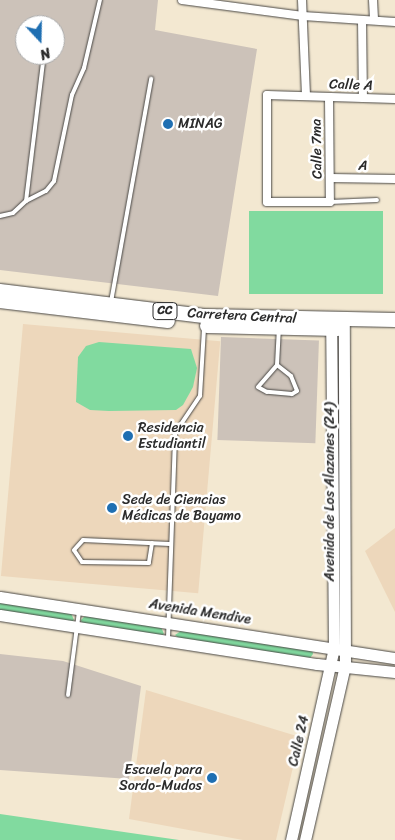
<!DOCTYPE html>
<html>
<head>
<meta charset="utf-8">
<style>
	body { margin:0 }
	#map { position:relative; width:395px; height:840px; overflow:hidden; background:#f3e8d1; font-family:Sriracha,sans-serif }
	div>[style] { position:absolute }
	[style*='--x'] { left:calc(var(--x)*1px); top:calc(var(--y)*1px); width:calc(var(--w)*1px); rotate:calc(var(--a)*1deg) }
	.built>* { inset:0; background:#edd7bb; transform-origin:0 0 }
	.industrial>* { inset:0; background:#ccc2b9; transform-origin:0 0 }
	.green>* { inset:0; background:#81da9f; transform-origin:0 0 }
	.roads { filter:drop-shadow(0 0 1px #494744) drop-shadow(0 0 1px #494744) }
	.lane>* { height:4px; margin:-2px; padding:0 2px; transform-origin:2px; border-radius:2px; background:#fff }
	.street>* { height:8px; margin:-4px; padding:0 4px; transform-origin:4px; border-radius:4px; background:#fff }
	.secondary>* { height:11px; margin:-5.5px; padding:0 5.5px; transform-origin:5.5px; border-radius:5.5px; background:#fff }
	.highway>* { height:14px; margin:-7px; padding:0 7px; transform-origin:7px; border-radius:7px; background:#fff }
	.dots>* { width:14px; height:14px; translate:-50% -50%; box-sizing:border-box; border:2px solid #fff; border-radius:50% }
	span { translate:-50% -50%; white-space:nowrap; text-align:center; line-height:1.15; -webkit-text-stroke:5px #fff; paint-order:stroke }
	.shield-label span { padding:1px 4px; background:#fff; border:1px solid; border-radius:4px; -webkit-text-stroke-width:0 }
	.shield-label { font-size:12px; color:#2b2b2b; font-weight:700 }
	.street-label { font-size:14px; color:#2b2b2b }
	.poi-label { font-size:14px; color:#2b2b2b }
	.left { translate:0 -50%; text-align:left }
	.right { translate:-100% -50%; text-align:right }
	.north { position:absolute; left:15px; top:15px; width:50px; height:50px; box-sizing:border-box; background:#fff; border:1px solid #aaa; border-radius:50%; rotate:159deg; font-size:14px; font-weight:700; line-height:20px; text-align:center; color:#2b2b2b }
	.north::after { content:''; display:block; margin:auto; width:18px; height:22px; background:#1f6fb2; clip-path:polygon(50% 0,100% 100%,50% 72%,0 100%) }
</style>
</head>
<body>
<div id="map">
	<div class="built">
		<div style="left:23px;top:324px;width:198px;height:253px;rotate:5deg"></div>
		<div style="clip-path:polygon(395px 528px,395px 612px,365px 551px)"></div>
		<div style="clip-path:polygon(146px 690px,300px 737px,276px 840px,243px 840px,129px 819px)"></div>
	</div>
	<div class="industrial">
		<div style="clip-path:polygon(evenodd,0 0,158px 0,155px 30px,257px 49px,218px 296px,0 270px,0 0,25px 25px,55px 25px,55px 55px,25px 55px,25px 25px)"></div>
		<div style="left:221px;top:337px;width:98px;height:103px;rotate:2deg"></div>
		<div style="clip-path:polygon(0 654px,63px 661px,141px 686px,129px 779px,0 770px)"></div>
	</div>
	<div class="green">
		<div style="left:383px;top:211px;width:83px;height:134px;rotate:90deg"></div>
		<div style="clip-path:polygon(99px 342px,191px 349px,197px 368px,193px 387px,183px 405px,176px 410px,109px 411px,90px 410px,76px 402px,78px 357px,86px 346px)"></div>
		<div style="clip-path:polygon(0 602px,71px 613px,74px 620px,69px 624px,0 613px)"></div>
		<div style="clip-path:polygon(86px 615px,161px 627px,164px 634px,159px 637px,83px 626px,81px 620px)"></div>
		<div style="clip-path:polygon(181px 631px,312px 649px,313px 654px,310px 658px,182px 641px,175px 635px)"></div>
		<div style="clip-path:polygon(0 814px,179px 840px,0 840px)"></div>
	</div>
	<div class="roads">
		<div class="lane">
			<div style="--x:26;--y:201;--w:22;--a:-27"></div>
			<div style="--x:46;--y:191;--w:13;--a:-51"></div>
			<div style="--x:54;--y:181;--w:88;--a:-78.2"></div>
			<div style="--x:72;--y:95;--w:30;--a:-66"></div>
			<div style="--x:84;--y:68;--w:70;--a:-76.8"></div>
			<div style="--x:330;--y:202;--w:47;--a:-2.4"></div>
			<div style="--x:0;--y:216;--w:13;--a:-13"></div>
			<div style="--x:13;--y:213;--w:18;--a:-43"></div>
			<div style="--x:26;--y:201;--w:147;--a:-83"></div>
			<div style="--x:111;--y:302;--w:227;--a:-79.8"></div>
			<div style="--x:277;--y:365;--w:18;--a:38"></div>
			<div style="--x:291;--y:376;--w:16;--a:68"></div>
			<div style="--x:297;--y:391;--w:6;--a:149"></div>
			<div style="--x:292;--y:394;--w:25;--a:-175"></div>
			<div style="--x:267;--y:392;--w:10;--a:-151"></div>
			<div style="--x:258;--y:387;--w:29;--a:-49"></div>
			<div style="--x:277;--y:365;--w:34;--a:-87"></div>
			<div style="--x:152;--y:543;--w:20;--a:99"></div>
			<div style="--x:149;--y:563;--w:67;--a:-179.1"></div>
			<div style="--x:82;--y:562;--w:14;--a:-124"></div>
			<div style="--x:74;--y:550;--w:13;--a:-48"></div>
			<div style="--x:83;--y:540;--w:87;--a:2.6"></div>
			<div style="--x:168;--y:638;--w:205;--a:-88"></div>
			<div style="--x:175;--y:433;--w:45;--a:-56"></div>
			<div style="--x:200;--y:396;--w:68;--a:-86.6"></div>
			<div style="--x:68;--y:695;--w:85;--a:-82.5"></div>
		</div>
		<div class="street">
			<div style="--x:182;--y:0;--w:122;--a:7.5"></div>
			<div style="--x:303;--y:16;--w:92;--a:3.7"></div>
			<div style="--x:302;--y:0;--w:95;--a:87.6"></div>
			<div style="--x:373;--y:0;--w:20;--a:87"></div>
			<div style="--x:362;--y:20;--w:78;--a:89.3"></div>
			<div style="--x:329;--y:97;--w:105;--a:89.5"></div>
			<div style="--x:330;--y:202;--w:63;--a:180"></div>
			<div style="--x:267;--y:202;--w:107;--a:-90"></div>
			<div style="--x:267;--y:95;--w:128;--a:1.8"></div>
			<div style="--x:330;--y:178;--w:65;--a:0.9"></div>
		</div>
		<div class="secondary">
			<div style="--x:0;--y:597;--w:400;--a:8.8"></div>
			<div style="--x:0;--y:615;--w:321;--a:8.8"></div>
			<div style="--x:317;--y:664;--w:78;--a:5.9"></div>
			<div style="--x:291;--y:840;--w:197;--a:-77.4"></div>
			<div style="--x:334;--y:648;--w:326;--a:-90.5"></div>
			<div style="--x:305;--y:840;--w:180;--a:-77.1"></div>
			<div style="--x:345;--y:665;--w:345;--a:-90.2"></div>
		</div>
		<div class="highway">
			<div style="--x:0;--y:291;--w:207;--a:7"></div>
			<div style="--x:205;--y:316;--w:190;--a:1.2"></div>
			<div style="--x:0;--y:301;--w:169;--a:6.8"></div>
			<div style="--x:207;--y:326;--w:131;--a:1.3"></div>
		</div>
	</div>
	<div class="dots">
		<div style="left:168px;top:124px;background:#1f6fb2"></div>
		<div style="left:128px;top:436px;background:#1f6fb2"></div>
		<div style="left:112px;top:508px;background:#1f6fb2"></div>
		<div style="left:212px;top:778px;background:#1f6fb2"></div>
	</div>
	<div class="shield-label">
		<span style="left:165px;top:311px">CC</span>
	</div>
	<div class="street-label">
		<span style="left:351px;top:85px;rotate:2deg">Calle A</span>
		<span style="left:317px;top:149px;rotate:-91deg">Calle 7ma</span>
		<span style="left:363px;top:166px;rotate:1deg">A</span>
		<span style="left:242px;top:316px;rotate:3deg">Carretera Central</span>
		<span style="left:330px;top:492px;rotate:-90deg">Avenida de Los Alazanes (24)</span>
		<span style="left:200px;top:612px;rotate:9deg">Avenida Mendive</span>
		<span style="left:299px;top:741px;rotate:-77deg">Calle 24</span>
	</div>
	<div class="poi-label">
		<span class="left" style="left:178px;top:124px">MINAG</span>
		<span class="left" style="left:138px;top:436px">Residencia<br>Estudiantil</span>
		<span class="left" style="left:122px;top:508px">Sede de Ciencias<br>Médicas de Bayamo</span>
		<span class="right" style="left:202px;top:778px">Escuela para<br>Sordo-Mudos</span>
	</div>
	<div class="north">N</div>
</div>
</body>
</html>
